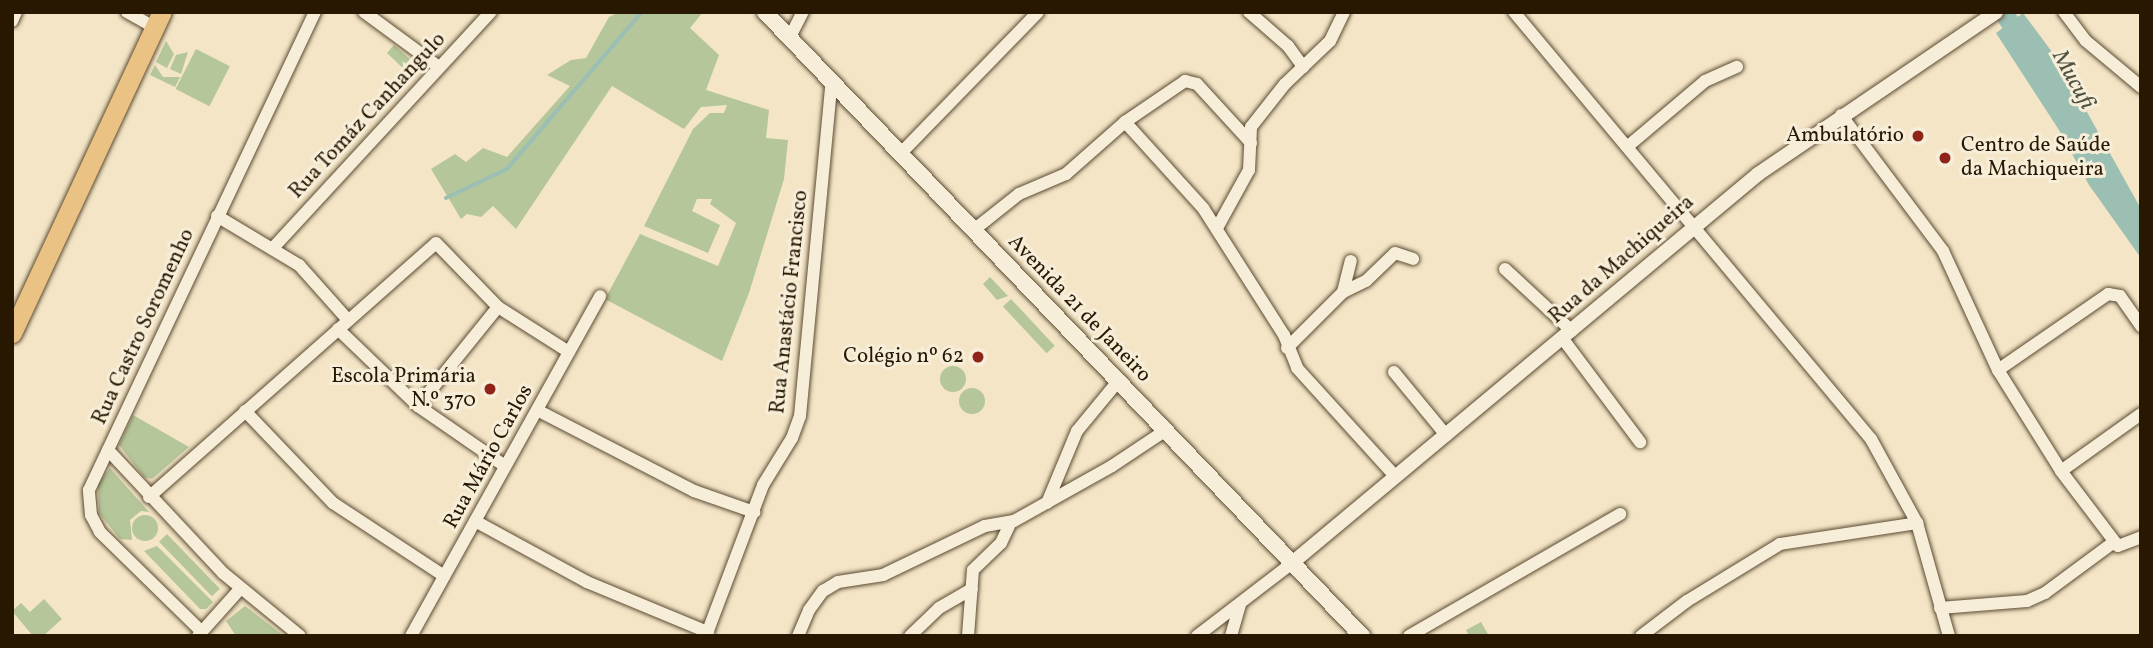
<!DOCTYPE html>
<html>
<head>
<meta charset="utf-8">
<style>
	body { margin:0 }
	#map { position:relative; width:2153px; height:648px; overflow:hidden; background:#f3e5c6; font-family:Vollkorn,serif }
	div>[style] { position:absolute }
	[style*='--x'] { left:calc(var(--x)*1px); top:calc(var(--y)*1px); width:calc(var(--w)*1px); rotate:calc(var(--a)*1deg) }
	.green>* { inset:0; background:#b5c69a; transform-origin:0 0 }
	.round { border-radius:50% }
	.water>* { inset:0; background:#9bbfb2 }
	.stream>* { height:3.5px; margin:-1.75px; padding:0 1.75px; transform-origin:1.75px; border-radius:1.75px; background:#9bbfb2 }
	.river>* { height:19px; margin:-9.5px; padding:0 9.5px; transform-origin:9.5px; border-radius:9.5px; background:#9bbfb2 }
	.roads { filter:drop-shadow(0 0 2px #5c4b32) drop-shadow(0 0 2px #5c4b32) }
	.minor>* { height:12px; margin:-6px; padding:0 6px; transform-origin:6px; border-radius:6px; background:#f7eeda }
	.tertiary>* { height:14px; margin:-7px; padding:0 7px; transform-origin:7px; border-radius:7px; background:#f7eeda }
	.secondary>* { height:16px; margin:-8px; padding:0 8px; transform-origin:8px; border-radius:8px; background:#f7eeda }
	.primary>* { height:19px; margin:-9.5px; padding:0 9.5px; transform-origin:9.5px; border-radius:9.5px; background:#eac283 }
	.dots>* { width:19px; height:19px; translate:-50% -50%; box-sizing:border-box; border:4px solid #f7eeda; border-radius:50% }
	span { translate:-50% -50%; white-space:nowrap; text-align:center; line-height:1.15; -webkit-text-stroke:6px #f7eeda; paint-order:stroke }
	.street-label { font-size:21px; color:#291801 }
	.poi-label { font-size:21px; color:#291801 }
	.right { translate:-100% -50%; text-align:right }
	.left { translate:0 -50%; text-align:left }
	.water-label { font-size:23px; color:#51523f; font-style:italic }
	.frame { position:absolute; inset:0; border:14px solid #291801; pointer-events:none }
</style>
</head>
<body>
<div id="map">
	<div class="green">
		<div style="clip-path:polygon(619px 12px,703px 12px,690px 28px,719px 55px,706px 90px,769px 110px,766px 138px,788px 140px,784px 179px,749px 293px,722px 361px,605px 299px,640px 234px,718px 266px,736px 223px,710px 204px,712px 199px,697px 199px,692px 211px,720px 225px,708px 253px,644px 226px,693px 129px,710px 113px,724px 113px,727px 105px,701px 107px,684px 129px,612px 86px,516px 229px,493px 206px,481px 217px,467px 214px,461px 219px,431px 169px,455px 154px,466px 162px,483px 148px,507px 157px,570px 86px,547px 75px,571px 60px,586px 58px,609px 17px)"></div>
		<div style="clip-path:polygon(166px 41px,174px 54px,167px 68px,156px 62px)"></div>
		<div style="clip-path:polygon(394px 45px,421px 69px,394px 100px,386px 93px,407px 72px,387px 53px)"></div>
		<div style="left:196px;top:49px;width:38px;height:45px;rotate:27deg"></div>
		<div style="clip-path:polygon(188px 52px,181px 74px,170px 69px,176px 55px)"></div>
		<div style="clip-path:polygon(155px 65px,163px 77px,180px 77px,175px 87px,150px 75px)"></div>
		<div style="clip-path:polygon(990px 277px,1008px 296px,997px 300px,983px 284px)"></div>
		<div style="left:1011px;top:299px;width:64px;height:11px;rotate:47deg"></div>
		<div class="round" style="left:940px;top:366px;width:26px;height:26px"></div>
		<div class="round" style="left:959px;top:388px;width:26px;height:26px"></div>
		<div style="clip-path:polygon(133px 415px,189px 447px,152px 479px,144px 477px,119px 445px)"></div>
		<div style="clip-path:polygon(110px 468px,149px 512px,141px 511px,130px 520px,132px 540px,120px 539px,99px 513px,98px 484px)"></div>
		<div class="round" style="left:132px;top:515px;width:26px;height:26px"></div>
		<div style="left:167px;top:534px;width:76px;height:11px;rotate:46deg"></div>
		<div style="clip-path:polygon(157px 546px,213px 602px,206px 609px,200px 609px,144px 551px)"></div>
		<div style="clip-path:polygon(44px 599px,62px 619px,43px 636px,33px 636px,12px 611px,21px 603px,30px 612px)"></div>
		<div style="clip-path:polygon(245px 606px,284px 636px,236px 636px,226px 621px)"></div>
		<div style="clip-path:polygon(1481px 622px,1489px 636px,1469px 636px,1466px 630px)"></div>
	</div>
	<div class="water">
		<div style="clip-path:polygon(2023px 13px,2058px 60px,2141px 209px,2141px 258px,2089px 185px,2059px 130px,1996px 33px)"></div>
	</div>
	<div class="stream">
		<div style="--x:446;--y:198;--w:68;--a:-25.4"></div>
		<div style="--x:507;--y:169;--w:207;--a:-49.3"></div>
	</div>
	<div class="river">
		<div style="--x:2003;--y:12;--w:38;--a:57"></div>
	</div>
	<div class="roads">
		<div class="minor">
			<div style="--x:127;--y:12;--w:23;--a:29"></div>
			<div style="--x:364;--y:12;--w:93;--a:36.3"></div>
			<div style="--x:1249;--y:12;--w:52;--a:41.1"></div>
			<div style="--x:1288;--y:46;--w:26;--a:54"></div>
			<div style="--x:1514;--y:12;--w:557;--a:50.1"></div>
			<div style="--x:1871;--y:439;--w:96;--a:61.3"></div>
			<div style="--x:1917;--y:523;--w:117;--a:74.2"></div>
			<div style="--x:2064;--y:12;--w:36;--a:53"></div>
			<div style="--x:2086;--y:41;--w:72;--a:39.9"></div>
			<div style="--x:12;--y:21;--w:10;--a:-66"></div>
			<div style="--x:790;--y:37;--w:28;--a:-63"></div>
			<div style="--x:1841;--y:115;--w:170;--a:53.1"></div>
			<div style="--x:1943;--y:251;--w:131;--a:65.2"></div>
			<div style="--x:1998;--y:370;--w:119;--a:58"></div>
			<div style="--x:2061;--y:471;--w:94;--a:52.8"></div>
			<div style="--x:2118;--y:546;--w:25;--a:-21"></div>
			<div style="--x:1125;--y:122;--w:116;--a:47.8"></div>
			<div style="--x:1203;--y:208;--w:151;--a:57.5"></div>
			<div style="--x:1284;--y:335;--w:35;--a:68"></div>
			<div style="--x:1297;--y:368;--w:147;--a:47.8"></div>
			<div style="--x:1627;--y:147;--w:102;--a:-40.2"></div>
			<div style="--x:1705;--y:81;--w:35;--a:-24"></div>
			<div style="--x:902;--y:152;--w:195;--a:-45.8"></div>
			<div style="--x:217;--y:216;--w:96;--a:30.9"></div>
			<div style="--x:299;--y:265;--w:74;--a:48.3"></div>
			<div style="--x:1217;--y:228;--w:66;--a:-61.1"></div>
			<div style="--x:1249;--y:170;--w:43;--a:-87.3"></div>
			<div style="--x:1251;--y:127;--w:55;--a:-51.7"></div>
			<div style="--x:1285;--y:84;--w:62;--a:-43.7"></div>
			<div style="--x:1330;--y:41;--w:32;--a:-64"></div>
			<div style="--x:975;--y:229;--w:56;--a:-38.5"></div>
			<div style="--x:1019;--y:194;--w:51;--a:-23.1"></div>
			<div style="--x:1066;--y:174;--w:79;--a:-41.4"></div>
			<div style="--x:1125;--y:122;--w:73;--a:-34.3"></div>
			<div style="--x:1185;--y:81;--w:12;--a:14"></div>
			<div style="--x:1197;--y:84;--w:80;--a:47.5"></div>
			<div style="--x:273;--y:248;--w:321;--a:-47.3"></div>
			<div style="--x:1505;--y:269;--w:91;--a:42.8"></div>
			<div style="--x:1343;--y:292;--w:25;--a:-26"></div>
			<div style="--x:1366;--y:281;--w:40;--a:-44"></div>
			<div style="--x:1395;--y:253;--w:19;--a:18"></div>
			<div style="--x:338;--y:329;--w:111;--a:43.9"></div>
			<div style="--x:418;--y:406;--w:106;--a:34.6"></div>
			<div style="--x:1563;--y:339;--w:129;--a:53.2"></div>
			<div style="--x:1287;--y:348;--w:79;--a:-45"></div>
			<div style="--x:1343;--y:292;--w:32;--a:-76"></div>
			<div style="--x:1998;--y:370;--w:134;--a:-34.6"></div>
			<div style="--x:2108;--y:294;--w:12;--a:9"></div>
			<div style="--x:2120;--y:296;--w:37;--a:55"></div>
			<div style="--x:1394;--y:372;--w:82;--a:50.5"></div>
			<div style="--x:418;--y:406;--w:127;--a:-51.1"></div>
			<div style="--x:537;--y:410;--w:177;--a:27.3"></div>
			<div style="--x:694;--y:491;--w:64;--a:19.3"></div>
			<div style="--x:245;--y:411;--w:127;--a:46.3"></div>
			<div style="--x:333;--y:503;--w:133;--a:33.3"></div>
			<div style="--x:108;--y:450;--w:168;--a:46.9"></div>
			<div style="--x:223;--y:573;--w:99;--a:39.3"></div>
			<div style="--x:2061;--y:471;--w:98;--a:-35.5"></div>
			<div style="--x:149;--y:497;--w:383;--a:-41.5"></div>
			<div style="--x:436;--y:243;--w:89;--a:45.9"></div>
			<div style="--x:498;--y:307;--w:84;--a:32.4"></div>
			<div style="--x:1047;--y:503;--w:78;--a:-67.4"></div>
			<div style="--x:1077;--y:431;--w:66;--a:-50.5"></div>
			<div style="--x:475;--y:521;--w:128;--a:28.6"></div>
			<div style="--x:587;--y:582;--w:131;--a:22.5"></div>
			<div style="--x:1940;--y:608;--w:87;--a:-4.6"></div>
			<div style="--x:2027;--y:601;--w:20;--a:-24"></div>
			<div style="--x:2045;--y:593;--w:86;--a:-36.5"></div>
			<div style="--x:202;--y:632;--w:143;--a:-135.6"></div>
			<div style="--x:100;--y:532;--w:19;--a:-118"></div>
			<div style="--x:91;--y:515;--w:25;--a:-95"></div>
			<div style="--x:89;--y:490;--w:529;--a:-64.7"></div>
			<div style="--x:198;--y:636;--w:63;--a:-48.2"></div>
			<div style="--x:411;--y:636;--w:389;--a:-60.9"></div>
			<div style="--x:706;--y:636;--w:161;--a:-69.3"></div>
			<div style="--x:763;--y:485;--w:55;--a:-58.3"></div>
			<div style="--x:792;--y:438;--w:23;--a:-70"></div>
			<div style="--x:800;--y:416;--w:338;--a:-84.6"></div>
			<div style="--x:798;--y:636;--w:28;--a:-67"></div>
			<div style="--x:809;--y:610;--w:24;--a:-54"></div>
			<div style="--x:823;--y:591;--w:17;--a:-31"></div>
			<div style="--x:838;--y:582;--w:46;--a:-8.8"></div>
			<div style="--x:883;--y:575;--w:113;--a:-25.7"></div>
			<div style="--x:985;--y:526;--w:29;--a:-10"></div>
			<div style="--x:1014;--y:521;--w:112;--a:-29.3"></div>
			<div style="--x:1112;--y:466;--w:65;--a:-33.7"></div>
			<div style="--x:910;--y:636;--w:40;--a:-44"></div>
			<div style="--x:939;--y:608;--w:38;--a:-30"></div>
			<div style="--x:968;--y:636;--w:66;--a:-85.7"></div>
			<div style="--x:973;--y:570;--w:39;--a:-44"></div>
			<div style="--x:1001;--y:543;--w:23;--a:-65"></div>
			<div style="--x:1197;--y:636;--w:120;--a:-37.5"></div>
			<div style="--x:1231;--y:636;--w:33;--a:-74"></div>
			<div style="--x:1409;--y:636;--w:244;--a:-30"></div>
			<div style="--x:1641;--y:636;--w:58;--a:-37.3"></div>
			<div style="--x:1687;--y:601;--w:109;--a:-31.5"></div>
			<div style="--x:1780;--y:544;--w:139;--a:-8.7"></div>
		</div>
		<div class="tertiary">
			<div style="--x:1292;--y:563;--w:607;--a:-39.85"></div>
			<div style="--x:1758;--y:174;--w:288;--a:-34.2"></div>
		</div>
		<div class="secondary">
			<div style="--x:765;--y:12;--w:864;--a:46.27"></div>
		</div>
		<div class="primary">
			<div style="--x:12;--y:333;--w:354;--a:-65"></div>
		</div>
	</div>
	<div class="dots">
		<div style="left:1918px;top:136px;background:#8f2418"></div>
		<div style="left:1945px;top:158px;background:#8f2418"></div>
		<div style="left:978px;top:357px;background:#8f2418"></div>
		<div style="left:490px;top:389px;background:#8f2418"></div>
	</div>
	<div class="street-label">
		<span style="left:368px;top:116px;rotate:-47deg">Rua Tomáz Canhangulo</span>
		<span style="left:1622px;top:260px;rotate:-41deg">Rua da Machiqueira</span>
		<span style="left:790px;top:302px;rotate:-84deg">Rua Anastácio Francisco</span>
		<span style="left:1079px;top:309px;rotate:46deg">Avenida 21 de Janeiro</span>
		<span style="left:144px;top:327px;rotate:-65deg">Rua Castro Soromenho</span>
		<span style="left:489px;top:457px;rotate:-61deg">Rua Mário Carlos</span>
	</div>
	<div class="poi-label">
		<span class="right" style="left:1904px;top:136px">Ambulatório</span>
		<span class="left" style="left:1961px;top:158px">Centro de Saúde<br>da Machiqueira</span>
		<span class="right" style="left:964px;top:357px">Colégio nº 62</span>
		<span class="right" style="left:476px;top:389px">Escola Primária<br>N.º 370</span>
	</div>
	<div class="water-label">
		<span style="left:2073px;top:80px;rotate:61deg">Mucufi</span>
	</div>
	<div class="frame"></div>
</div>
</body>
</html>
